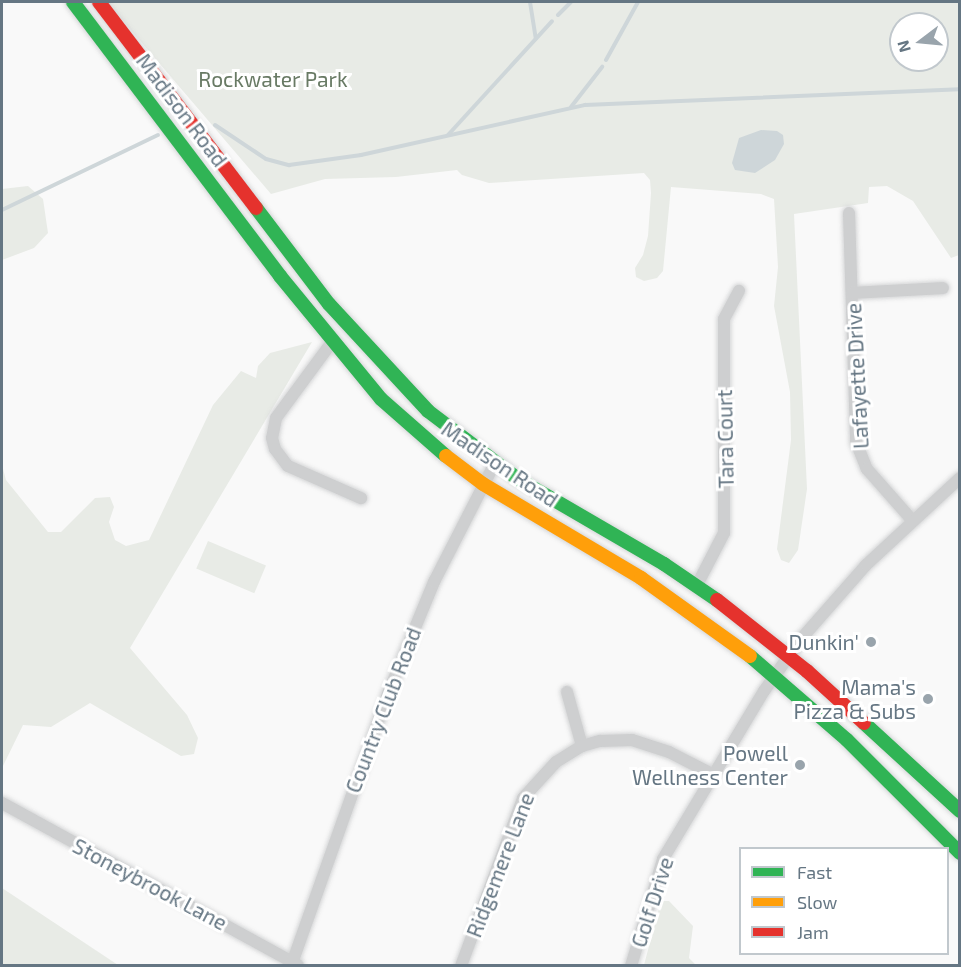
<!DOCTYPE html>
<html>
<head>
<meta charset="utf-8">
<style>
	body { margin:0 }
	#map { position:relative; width:961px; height:967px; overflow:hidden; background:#f9f9f9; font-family:"Exo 2",sans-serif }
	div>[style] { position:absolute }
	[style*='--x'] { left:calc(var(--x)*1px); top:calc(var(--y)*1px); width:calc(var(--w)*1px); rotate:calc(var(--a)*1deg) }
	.green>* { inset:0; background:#e8ebe6; transform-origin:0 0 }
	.water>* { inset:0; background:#ced6d9 }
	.stream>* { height:4px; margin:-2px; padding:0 2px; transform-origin:2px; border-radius:2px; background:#ced6d9 }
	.roads { filter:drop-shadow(0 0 2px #d5d6d7) drop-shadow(0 0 2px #d5d6d7) }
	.street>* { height:12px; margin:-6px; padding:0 6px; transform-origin:6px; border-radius:6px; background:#cecfd0 }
	.fast>* { height:14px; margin:-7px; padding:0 7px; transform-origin:7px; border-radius:7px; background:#30b455 }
	.slow>* { height:14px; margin:-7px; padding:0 7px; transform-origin:7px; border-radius:7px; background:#ff9f0a }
	.jam>* { height:14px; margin:-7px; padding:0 7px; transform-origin:7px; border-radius:7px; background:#e5322d }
	.dots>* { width:16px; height:16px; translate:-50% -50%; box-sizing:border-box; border:3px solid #fff; border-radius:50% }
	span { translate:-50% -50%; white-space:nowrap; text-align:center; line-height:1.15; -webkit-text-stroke:6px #fff; paint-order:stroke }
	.park-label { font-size:21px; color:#687a64 }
	.street-label { font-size:21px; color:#657683 }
	.poi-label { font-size:21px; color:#657683 }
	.right { translate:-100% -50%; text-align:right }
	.frame { position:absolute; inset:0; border:3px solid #657683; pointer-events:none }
	.legend { position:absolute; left:739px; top:847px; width:210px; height:108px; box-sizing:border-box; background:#fff; border:2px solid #c1c8cd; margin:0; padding:8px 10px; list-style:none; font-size:18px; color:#657683 }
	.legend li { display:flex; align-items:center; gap:12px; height:30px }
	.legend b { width:30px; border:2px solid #c1c8cd }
	.north { position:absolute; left:889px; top:12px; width:60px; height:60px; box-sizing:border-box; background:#fff; border:2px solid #c1c8cd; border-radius:50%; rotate:254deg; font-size:16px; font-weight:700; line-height:24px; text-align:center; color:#657683 }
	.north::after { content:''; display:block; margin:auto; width:21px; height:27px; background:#99a4ac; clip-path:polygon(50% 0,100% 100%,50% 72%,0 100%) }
</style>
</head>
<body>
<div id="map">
	<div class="green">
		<div style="clip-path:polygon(evenodd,107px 2px,959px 2px,959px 255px,951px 258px,913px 201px,887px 186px,869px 187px,868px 203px,794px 214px,807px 489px,798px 550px,789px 563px,781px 560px,777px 549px,791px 440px,790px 392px,774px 306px,778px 267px,774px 199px,761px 194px,671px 187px,663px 271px,657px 278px,644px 281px,636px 277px,635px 268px,643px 255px,648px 236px,651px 193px,650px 180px,644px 173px,489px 183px,462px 175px,457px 170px,396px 177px,325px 179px,271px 194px,107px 2px,901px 24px,937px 24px,937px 60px,901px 60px,901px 24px)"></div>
		<div style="clip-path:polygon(28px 186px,43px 199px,48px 233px,34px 248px,2px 260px,2px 189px)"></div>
		<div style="clip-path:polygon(312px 342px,130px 648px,187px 715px,198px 738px,194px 754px,181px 756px,90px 703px,51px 727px,23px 725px,2px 768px,2px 465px,6px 480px,48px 532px,61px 532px,95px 498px,110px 497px,114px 507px,109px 522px,115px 540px,126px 546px,149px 540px,213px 405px,241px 371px,256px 378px,258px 366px,270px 353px)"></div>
		<div style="left:208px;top:541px;width:63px;height:30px;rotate:23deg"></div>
		<div style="clip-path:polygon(2px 888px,118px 965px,2px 965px)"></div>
		<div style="clip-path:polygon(661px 901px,669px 901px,693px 926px,689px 958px,696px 965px,644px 965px)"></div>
	</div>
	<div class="water">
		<div style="clip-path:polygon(761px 130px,777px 131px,783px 135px,784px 144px,775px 160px,755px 173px,735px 170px,732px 163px,739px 138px)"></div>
	</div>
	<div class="stream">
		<div style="--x:530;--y:2;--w:37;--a:81"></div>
		<div style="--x:558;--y:15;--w:18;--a:-45"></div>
		<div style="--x:606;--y:60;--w:66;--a:-61.1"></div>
		<div style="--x:571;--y:107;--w:51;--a:-52.2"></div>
		<div style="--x:215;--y:125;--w:61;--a:33.7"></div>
		<div style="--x:266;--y:159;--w:24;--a:15"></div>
		<div style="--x:289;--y:165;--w:73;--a:-7.9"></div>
		<div style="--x:361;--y:155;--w:230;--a:-12.6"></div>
		<div style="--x:585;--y:105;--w:375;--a:-2.4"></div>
		<div style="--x:448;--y:135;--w:154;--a:-47.6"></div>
		<div style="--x:2;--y:210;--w:173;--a:-25.7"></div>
	</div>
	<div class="roads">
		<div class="street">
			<div style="--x:849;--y:213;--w:229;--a:88.2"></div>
			<div style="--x:856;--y:442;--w:29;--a:68"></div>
			<div style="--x:867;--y:469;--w:68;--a:48.6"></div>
			<div style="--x:852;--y:293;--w:91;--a:-3.1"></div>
			<div style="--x:332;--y:342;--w:94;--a:126.4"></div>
			<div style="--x:276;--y:418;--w:20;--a:101"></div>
			<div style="--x:272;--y:438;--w:11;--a:75"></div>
			<div style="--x:275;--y:449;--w:21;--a:53"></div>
			<div style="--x:288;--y:466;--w:80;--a:23.7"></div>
			<div style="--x:697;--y:585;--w:59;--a:-62.6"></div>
			<div style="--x:724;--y:533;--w:214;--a:-90"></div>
			<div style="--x:724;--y:319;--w:32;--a:-62"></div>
			<div style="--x:567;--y:692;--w:56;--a:74.5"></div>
			<div style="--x:2;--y:803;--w:337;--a:28.7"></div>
			<div style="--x:291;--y:966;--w:292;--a:-70.4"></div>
			<div style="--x:389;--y:691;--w:118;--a:-67.6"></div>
			<div style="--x:434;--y:582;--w:134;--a:-62.9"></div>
			<div style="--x:461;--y:966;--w:179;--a:-69.7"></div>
			<div style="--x:523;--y:798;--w:49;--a:-47.5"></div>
			<div style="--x:556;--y:762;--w:31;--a:-32"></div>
			<div style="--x:582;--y:746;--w:19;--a:-16"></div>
			<div style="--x:600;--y:741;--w:32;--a:-2"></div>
			<div style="--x:632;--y:740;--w:39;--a:18"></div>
			<div style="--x:669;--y:752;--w:48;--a:27.1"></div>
			<div style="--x:631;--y:966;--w:112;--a:-73.3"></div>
			<div style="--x:663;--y:859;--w:196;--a:-59"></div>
			<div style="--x:764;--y:691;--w:64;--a:-54.6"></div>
			<div style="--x:801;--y:639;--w:98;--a:-48.7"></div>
			<div style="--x:866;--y:565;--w:128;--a:-42.8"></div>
		</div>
		<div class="fast">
			<div style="--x:73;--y:2;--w:343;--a:52.9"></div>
			<div style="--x:280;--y:276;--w:159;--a:50.6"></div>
			<div style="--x:381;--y:399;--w:86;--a:41.2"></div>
			<div style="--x:256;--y:208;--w:121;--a:52.8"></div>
			<div style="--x:329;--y:304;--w:146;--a:47.2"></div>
			<div style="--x:428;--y:411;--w:113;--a:37.1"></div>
			<div style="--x:518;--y:479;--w:169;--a:30.2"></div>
			<div style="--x:664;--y:564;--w:64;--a:34.2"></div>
			<div style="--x:750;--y:656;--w:128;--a:40.9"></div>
			<div style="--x:847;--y:740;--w:160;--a:45"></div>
			<div style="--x:864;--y:723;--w:130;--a:42.5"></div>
		</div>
		<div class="slow">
			<div style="--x:446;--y:456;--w:46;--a:37.1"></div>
			<div style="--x:483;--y:484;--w:184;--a:30.7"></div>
			<div style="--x:641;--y:578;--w:134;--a:35.6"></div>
		</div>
		<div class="jam">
			<div style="--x:99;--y:2;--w:259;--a:52.7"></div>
			<div style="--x:717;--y:600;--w:115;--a:38.3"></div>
			<div style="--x:807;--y:671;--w:77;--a:42.4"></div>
		</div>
	</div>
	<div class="dots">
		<div style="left:871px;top:642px;background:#99a4ac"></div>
		<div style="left:928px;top:699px;background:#99a4ac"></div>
		<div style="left:800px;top:765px;background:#99a4ac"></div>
	</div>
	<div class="park-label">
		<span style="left:273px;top:79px">Rockwater Park</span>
	</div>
	<div class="street-label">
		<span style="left:182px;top:110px;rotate:53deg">Madison Road</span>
		<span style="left:857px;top:376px;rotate:-93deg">Lafayette Drive</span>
		<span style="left:725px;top:439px;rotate:-91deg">Tara Court</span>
		<span style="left:500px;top:464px;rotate:34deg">Madison Road</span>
		<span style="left:383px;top:710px;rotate:-69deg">Country Club Road</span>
		<span style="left:500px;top:865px;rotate:-69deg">Ridgemere Lane</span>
		<span style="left:150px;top:884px;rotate:28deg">Stoneybrook Lane</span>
		<span style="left:652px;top:902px;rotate:-72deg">Golf Drive</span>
	</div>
	<div class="poi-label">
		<span class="right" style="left:859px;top:642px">Dunkin'</span>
		<span class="right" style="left:916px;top:699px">Mama's<br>Pizza &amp; Subs</span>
		<span class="right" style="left:788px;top:765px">Powell<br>Wellness Center</span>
	</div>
	<div class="frame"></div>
	<ul class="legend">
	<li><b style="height:8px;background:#30b455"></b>Fast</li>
	<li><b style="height:8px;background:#ff9f0a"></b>Slow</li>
	<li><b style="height:8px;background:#e5322d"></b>Jam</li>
	</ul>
	<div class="north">N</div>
</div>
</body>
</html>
